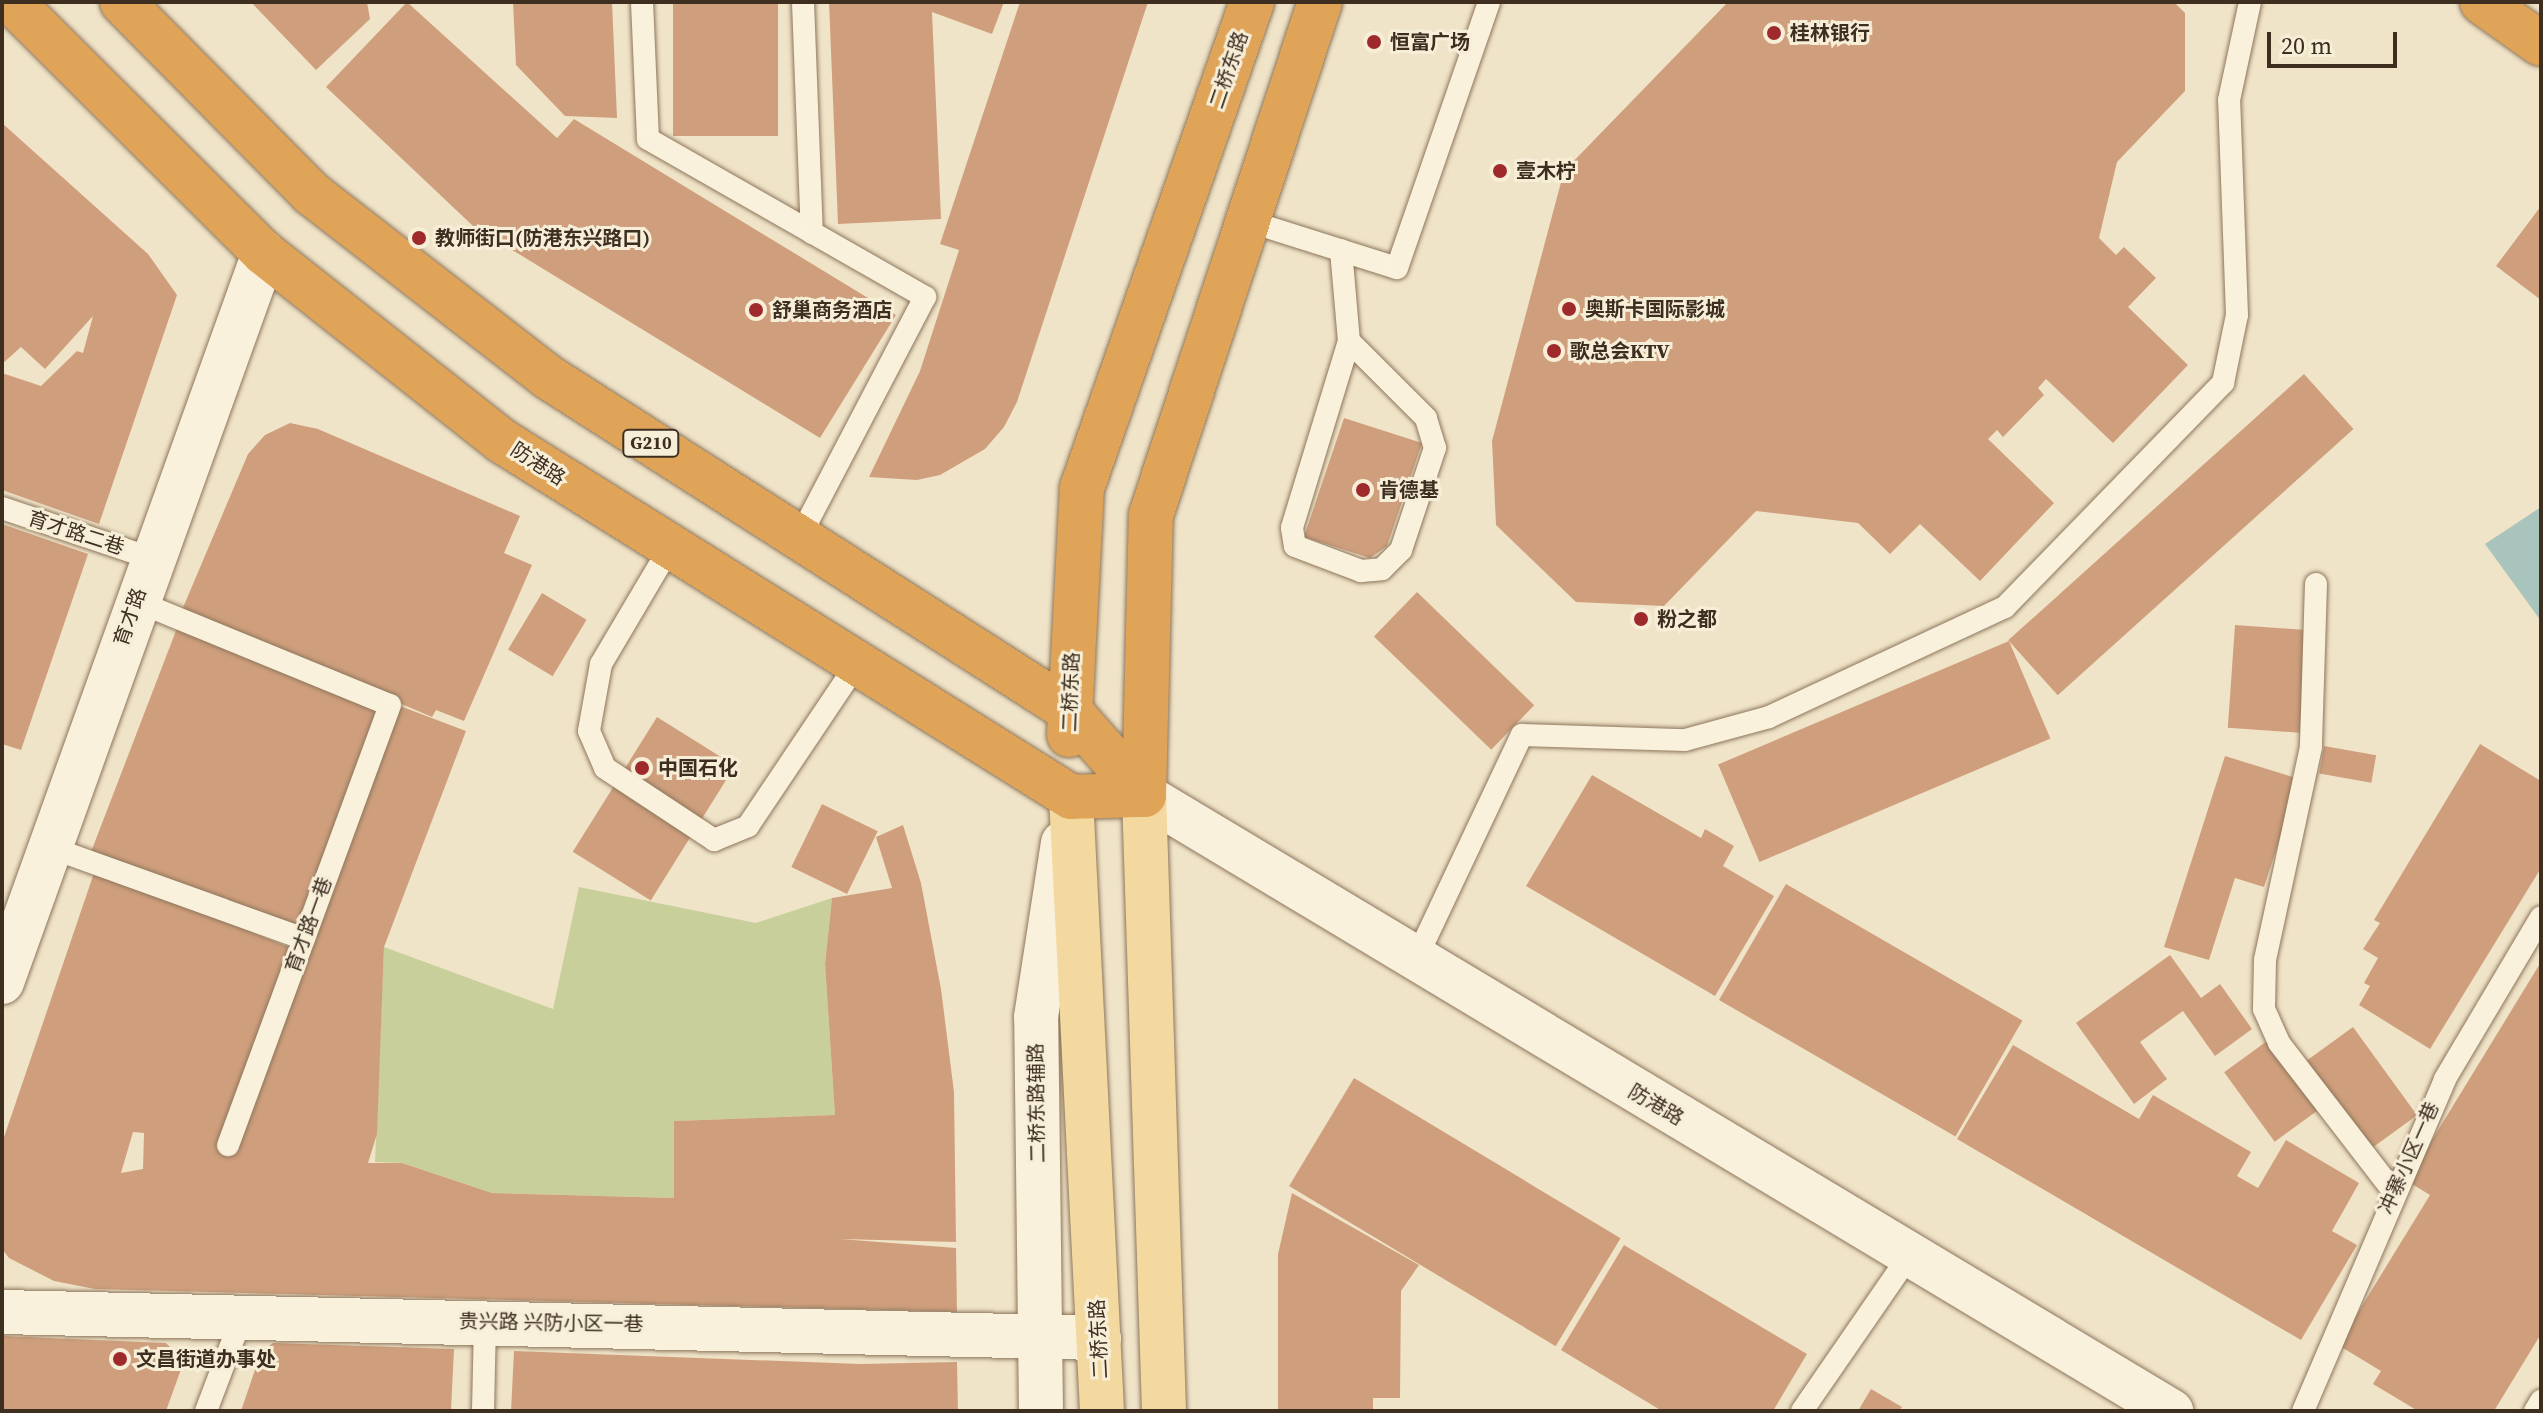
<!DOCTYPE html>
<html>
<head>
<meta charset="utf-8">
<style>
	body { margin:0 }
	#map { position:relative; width:2543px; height:1413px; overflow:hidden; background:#f0e4c8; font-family:"Source Serif 4","Noto Sans SC",serif }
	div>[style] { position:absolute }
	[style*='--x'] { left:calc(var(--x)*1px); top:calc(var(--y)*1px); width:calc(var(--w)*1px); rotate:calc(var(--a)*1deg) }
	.green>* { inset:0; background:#c9cf9b }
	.water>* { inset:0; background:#a9c4bc }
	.building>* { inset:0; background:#cf9f7d; transform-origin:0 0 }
	.roads { filter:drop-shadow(0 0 2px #8d765c) drop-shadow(0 0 2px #8d765c) }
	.lane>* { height:22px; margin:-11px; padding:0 11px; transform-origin:11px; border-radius:11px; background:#faf1dc }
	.street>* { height:44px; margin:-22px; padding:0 22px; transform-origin:22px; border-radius:22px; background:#faf1dc }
	.secondary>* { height:44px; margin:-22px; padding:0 22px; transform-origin:22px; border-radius:22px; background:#faf1dc }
	.primary>* { height:44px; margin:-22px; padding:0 22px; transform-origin:22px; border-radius:22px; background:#f3d9a0 }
	.highway>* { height:44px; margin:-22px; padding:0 22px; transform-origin:22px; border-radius:22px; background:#e0a458 }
	.dots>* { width:22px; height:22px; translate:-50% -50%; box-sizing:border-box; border:4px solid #f7eed8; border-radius:50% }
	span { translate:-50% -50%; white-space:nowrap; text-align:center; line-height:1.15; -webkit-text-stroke:6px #f7eed8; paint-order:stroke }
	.shield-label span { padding:2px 6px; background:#f7eed8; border:2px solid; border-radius:6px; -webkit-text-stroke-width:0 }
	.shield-label { font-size:18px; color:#3d2e20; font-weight:700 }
	.poi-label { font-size:20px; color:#3d2e20; font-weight:700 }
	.left { translate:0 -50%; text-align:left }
	.street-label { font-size:20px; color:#3d2e20 }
	.frame { position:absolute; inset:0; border:4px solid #3d2e20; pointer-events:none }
	.scale { position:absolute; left:2267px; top:32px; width:130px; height:36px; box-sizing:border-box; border:4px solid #3d2e20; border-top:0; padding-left:10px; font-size:24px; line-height:28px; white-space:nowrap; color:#3d2e20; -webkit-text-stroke:6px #f7eed8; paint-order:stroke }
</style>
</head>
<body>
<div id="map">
	<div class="green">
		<div style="clip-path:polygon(579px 887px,756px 923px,832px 898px,825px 964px,835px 1115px,674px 1121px,674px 1198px,492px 1193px,402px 1163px,375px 1162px,384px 947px,553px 1009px)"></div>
	</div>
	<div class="water">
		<div style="clip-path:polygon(2541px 507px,2541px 621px,2485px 544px)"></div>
	</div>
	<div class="building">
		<div style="clip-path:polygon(251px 2px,367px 2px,370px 19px,316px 70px)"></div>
		<div style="clip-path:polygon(407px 2px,557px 138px,574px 119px,896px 315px,820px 438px,473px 226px,326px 87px)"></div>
		<div style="clip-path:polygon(513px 2px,612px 2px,617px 118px,565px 116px,516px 65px)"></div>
		<div style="left:673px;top:2px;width:105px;height:134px"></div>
		<div style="clip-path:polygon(829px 2px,1004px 2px,992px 34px,932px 12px,941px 219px,838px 224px)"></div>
		<div style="clip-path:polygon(1020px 2px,1148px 2px,1017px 402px,1004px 427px,985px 449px,940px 475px,917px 480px,869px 477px,920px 371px,959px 250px,940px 244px)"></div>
		<div style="clip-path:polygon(1728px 2px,2174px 2px,2185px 13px,2185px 91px,2117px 162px,2099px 238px,2116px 255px,2124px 247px,2156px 278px,2128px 307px,2188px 365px,2113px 443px,2046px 379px,2038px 388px,2044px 395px,2003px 437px,1997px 430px,1988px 439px,2054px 503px,1980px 581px,1920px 524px,1890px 554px,1858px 523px,1756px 511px,1664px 606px,1576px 602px,1496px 525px,1492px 441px,1564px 171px)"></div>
		<div style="clip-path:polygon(2px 123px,148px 254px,177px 295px,99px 524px,2px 490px,2px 373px,41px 386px,77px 351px,83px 353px,93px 316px,45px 369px,21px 347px,2px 364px)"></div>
		<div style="clip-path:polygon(2541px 206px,2541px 300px,2496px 266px)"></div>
		<div style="left:2304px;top:374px;width:74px;height:398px;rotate:48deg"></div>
		<div style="clip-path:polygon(1344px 418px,1422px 443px,1387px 546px,1370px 558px,1304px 537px)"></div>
		<div style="clip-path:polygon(290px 423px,318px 429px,520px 516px,504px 553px,532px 565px,464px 721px,436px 710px,432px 717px,182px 610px,248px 454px,265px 435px)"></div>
		<div style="clip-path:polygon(2px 524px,88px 554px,21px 750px,2px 744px)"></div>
		<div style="left:1417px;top:592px;width:163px;height:62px;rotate:44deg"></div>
		<div style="left:542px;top:593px;width:52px;height:66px;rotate:31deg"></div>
		<div style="left:2235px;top:625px;width:72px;height:103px;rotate:4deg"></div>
		<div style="left:177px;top:628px;width:218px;height:243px;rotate:21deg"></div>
		<div style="left:2009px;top:641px;width:106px;height:316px;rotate:67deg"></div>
		<div style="clip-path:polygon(evenodd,400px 706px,466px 731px,384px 947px,377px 1134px,368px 1163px,402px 1163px,492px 1193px,674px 1198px,674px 1121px,835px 1115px,825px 964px,832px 898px,892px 888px,876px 837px,903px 825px,921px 883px,941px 989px,954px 1092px,956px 1242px,840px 1239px,956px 1248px,957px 1312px,95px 1289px,54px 1281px,9px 1258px,2px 1249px,2px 1143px,95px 870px,291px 948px,217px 1149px,235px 1155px,400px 706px,133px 1132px,144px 1133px,143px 1169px,121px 1173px,133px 1132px)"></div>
		<div style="left:657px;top:717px;width:92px;height:159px;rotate:32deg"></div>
		<div style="clip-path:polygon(2480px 744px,2541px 781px,2541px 868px,2430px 1049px,2359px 1005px,2370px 986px,2364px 983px,2378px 958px,2363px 949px,2380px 923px,2374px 920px)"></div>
		<div style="left:2324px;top:746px;width:53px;height:28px;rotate:10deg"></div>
		<div style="clip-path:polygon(2225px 756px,2299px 779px,2264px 887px,2235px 878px,2209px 960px,2164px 947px)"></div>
		<div style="clip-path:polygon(1592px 775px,1701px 838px,1705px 829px,1734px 846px,1723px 866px,1774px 896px,1715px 996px,1526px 886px)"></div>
		<div style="left:822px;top:804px;width:62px;height:70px;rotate:26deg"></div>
		<div style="left:1786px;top:884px;width:273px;height:134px;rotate:30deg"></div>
		<div style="clip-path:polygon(2170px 955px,2201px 998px,2220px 984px,2252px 1029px,2215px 1056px,2183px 1011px,2140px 1042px,2167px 1079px,2134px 1104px,2076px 1023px)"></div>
		<div style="clip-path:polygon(2541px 962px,2541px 1334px,2494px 1411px,2418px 1411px,2373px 1384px,2381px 1371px,2338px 1345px,2430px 1195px,2407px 1181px)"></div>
		<div style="left:2353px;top:1027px;width:109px;height:57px;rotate:54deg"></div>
		<div style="left:2267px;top:1041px;width:86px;height:53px;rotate:54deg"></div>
		<div style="clip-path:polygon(2013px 1045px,2139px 1119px,2153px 1095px,2251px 1152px,2237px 1176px,2258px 1188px,2286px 1140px,2359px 1183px,2332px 1231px,2357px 1245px,2301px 1340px,1957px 1139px)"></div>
		<div style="left:1354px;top:1078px;width:311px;height:126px;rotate:31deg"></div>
		<div style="clip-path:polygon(1292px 1193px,1419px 1265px,1401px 1291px,1400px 1398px,1373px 1398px,1373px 1411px,1278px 1411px,1278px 1254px)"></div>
		<div style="clip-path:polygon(1624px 1245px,1807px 1354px,1773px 1411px,1662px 1411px,1561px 1350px)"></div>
		<div style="clip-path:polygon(2px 1336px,166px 1343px,184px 1361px,166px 1411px,2px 1411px)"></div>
		<div style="clip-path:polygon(273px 1343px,454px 1349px,451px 1411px,241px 1411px,261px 1352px)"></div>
		<div style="clip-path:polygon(514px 1351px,860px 1364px,957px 1362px,958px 1411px,511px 1411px)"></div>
		<div style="clip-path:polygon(1871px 1389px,1902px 1407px,1899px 1411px,1858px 1411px)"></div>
	</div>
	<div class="roads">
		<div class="lane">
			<div style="--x:642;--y:2;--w:137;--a:87.5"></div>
			<div style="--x:648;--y:139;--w:319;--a:29.7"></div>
			<div style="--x:925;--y:297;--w:272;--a:117.6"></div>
			<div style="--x:803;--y:2;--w:231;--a:87.8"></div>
			<div style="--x:1248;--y:221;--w:156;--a:17.5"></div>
			<div style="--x:1397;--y:268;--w:281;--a:-70.9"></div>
			<div style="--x:1341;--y:250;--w:91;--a:85"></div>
			<div style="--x:1349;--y:341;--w:195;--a:107"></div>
			<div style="--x:1292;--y:528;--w:18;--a:81"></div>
			<div style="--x:1295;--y:546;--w:71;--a:20.7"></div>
			<div style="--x:1361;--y:571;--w:21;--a:-5"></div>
			<div style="--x:1382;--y:569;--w:27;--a:-45"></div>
			<div style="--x:1401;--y:550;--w:108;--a:-71.6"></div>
			<div style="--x:1435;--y:448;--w:31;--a:-107"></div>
			<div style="--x:1426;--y:418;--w:109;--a:-135"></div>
			<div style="--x:2;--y:508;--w:157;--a:18.6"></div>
			<div style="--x:669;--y:549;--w:134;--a:120.6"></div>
			<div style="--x:601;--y:664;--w:68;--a:100.2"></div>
			<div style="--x:589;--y:731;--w:40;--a:66.6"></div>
			<div style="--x:605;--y:768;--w:131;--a:33.4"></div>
			<div style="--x:714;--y:840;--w:37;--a:-22"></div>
			<div style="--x:748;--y:826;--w:194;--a:-56.1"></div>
			<div style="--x:2316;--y:584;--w:163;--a:91.8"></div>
			<div style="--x:2311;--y:747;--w:218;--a:102.2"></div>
			<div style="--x:2265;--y:960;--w:49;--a:91.2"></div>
			<div style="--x:2264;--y:1009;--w:37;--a:66"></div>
			<div style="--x:2279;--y:1043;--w:187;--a:52.4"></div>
			<div style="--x:136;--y:601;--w:274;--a:22.3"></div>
			<div style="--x:390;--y:705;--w:469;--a:110.2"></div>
			<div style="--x:49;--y:847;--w:271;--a:19.8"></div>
			<div style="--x:1415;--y:961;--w:250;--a:-64.7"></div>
			<div style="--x:1522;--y:735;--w:163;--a:1.8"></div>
			<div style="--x:1685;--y:740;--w:87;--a:-15.3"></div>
			<div style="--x:1769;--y:717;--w:260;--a:-25"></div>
			<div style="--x:2005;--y:607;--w:313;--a:-45.8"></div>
			<div style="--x:2223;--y:383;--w:69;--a:-78.4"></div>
			<div style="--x:2237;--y:315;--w:215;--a:-92.1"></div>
			<div style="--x:2229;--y:100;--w:100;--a:-77.9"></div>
			<div style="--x:206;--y:1411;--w:102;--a:-69.2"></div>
			<div style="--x:483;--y:1411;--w:89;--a:-88.7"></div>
			<div style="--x:1802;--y:1411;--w:188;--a:-55.4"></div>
			<div style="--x:2303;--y:1411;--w:361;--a:-66.8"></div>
			<div style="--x:2445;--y:1079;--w:188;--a:-59.3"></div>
			<div style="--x:2535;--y:1411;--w:12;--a:-59"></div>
		</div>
		<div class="street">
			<div style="--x:2;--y:982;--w:775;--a:-70.23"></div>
			<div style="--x:2;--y:1312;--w:1097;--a:1.36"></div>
			<div style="--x:1041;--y:1411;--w:394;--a:-90.7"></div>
			<div style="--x:1036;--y:1017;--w:176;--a:-81.2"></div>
		</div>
		<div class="secondary">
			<div style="--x:1144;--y:795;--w:1198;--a:30.96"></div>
		</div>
		<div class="primary">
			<div style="--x:1144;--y:795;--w:616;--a:88.14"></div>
			<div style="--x:1071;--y:797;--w:615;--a:87.11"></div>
		</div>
		<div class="highway">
			<div style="--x:12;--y:2;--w:356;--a:44.9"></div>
			<div style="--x:264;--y:253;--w:303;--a:38.3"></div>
			<div style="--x:502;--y:441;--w:671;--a:32.03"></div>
			<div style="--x:1071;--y:797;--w:73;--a:-1.6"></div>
			<div style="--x:122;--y:2;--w:269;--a:45.3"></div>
			<div style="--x:311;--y:193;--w:300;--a:37.8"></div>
			<div style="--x:548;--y:377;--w:618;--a:32.58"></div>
			<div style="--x:1069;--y:710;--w:113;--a:48.6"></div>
			<div style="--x:2482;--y:2;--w:72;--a:35.4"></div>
			<div style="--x:1069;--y:735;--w:247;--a:-87"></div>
			<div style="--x:1082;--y:488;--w:515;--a:-70.72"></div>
			<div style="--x:1144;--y:795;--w:280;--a:-88.6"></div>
			<div style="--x:1151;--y:515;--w:540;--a:-71.77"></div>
		</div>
	</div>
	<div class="dots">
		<div style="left:1774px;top:33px;background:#9e2a2b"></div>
		<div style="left:1374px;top:42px;background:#9e2a2b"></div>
		<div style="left:1500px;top:171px;background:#9e2a2b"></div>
		<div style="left:419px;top:238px;background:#9e2a2b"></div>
		<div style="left:1569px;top:309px;background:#9e2a2b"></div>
		<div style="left:756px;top:310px;background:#9e2a2b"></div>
		<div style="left:1554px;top:351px;background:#9e2a2b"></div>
		<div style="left:1363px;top:490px;background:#9e2a2b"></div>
		<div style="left:1641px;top:619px;background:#9e2a2b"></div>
		<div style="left:642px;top:768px;background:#9e2a2b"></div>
		<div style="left:120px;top:1359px;background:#9e2a2b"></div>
	</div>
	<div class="shield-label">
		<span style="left:651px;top:443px">G210</span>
	</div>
	<div class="poi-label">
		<span class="left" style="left:1790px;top:33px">桂林银行</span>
		<span class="left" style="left:1390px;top:42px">恒富广场</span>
		<span class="left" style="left:1516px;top:171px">壹木柠</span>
		<span class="left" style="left:435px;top:238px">教师街口(防港东兴路口)</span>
		<span class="left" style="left:1585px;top:309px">奥斯卡国际影城</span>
		<span class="left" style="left:772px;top:310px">舒巢商务酒店</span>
		<span class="left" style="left:1570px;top:351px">歌总会KTV</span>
		<span class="left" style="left:1379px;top:490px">肯德基</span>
		<span class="left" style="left:1657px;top:619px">粉之都</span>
		<span class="left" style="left:658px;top:768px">中国石化</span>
		<span class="left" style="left:136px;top:1359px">文昌街道办事处</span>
	</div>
	<div class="street-label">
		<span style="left:1229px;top:70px;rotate:-71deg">二桥东路</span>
		<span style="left:538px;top:464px;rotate:33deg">防港路</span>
		<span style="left:76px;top:533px;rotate:18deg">育才路二巷</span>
		<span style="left:130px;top:617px;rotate:-71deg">育才路</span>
		<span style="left:1071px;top:692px;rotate:-88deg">二桥东路</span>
		<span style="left:309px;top:925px;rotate:-70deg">育才路一巷</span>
		<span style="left:1037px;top:1103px;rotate:-91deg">二桥东路辅路</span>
		<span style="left:1656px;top:1105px;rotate:31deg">防港路</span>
		<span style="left:2409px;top:1158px;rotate:-66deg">冲寨小区一巷</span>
		<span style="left:551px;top:1323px;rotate:1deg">贵兴路 兴防小区一巷</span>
		<span style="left:1099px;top:1339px;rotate:-93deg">二桥东路</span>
	</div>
	<div class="frame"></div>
	<div class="scale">20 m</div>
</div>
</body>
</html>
